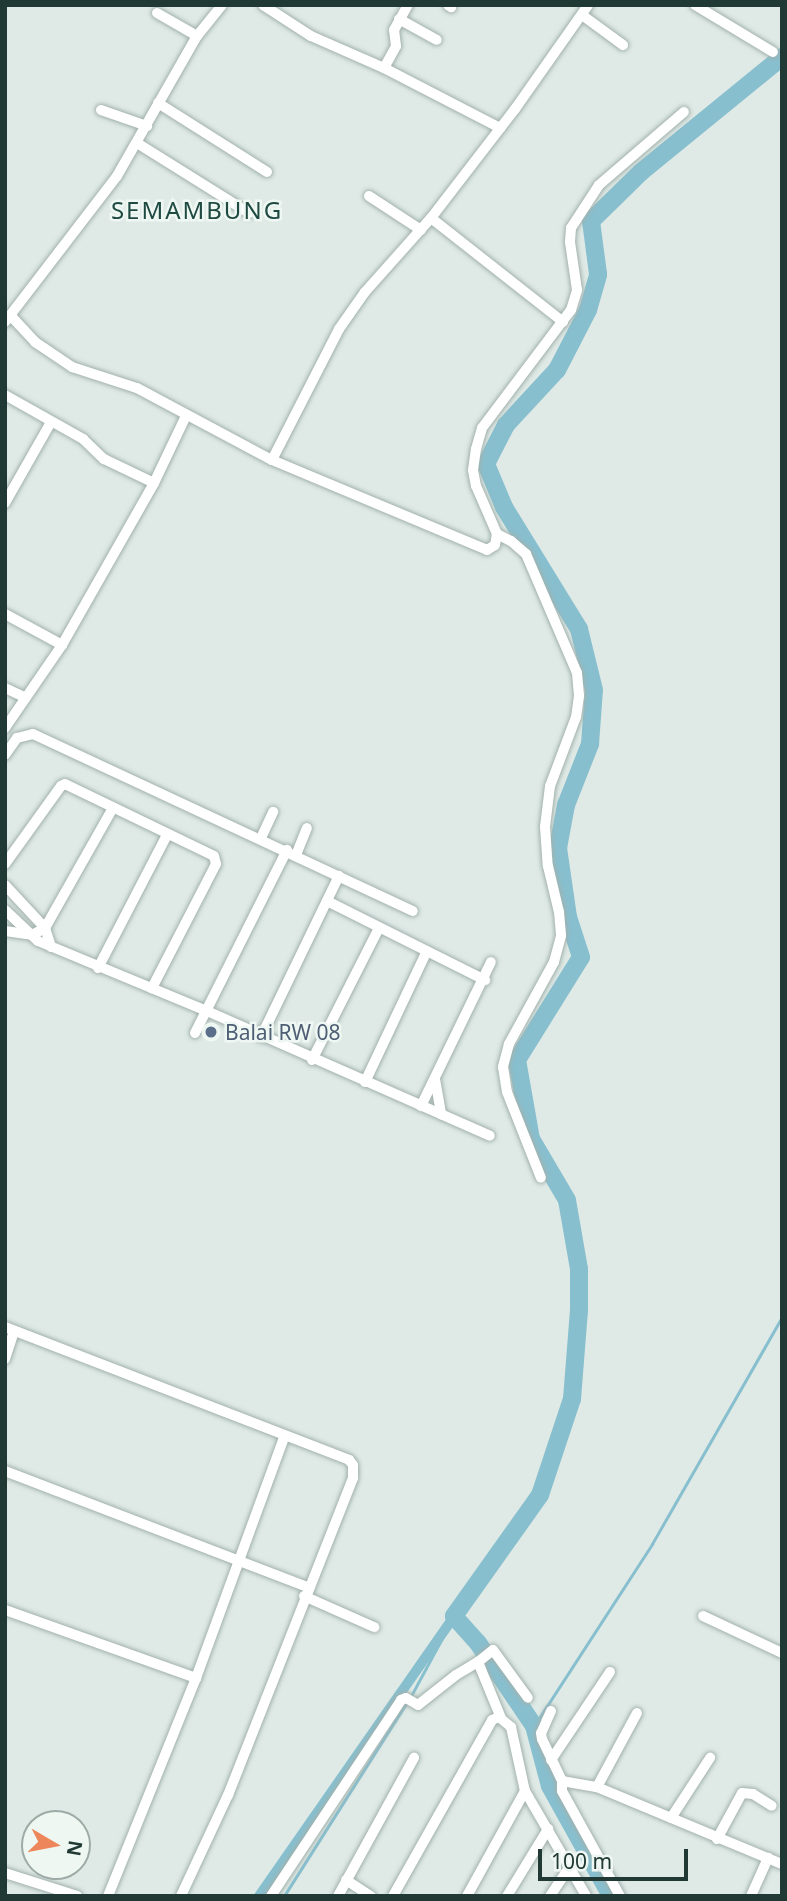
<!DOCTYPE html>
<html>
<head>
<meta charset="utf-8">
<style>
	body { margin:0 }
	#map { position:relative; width:787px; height:1901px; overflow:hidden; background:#dfeae6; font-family:"Noto Sans",sans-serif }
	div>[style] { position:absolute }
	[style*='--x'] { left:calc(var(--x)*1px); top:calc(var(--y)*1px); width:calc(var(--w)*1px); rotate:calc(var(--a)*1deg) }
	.stream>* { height:2.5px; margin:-1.25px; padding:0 1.25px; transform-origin:1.25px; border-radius:1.25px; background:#88bfce }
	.canal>* { height:10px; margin:-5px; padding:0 5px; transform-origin:5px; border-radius:5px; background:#88bfce }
	.river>* { height:18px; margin:-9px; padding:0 9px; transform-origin:9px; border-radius:9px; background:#88bfce }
	.roads { filter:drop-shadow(0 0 2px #a2b1ad) drop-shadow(0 0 2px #a2b1ad) }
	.minor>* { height:10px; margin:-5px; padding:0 5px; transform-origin:5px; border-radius:5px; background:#fff }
	.dots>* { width:19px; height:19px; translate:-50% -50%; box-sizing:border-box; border:4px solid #eff7f3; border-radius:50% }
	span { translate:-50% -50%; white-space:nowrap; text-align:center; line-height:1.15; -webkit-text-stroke:5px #eff7f3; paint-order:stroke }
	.service-label { font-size:21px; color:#4e5e75 }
	.left { translate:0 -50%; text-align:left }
	.quarter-label { font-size:24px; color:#1e4a42; letter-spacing:2px }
	.frame { position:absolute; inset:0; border:7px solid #213934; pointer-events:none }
	.north { position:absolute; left:21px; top:1810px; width:70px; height:70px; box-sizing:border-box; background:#eff7f3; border:2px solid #9daba7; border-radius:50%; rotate:100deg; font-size:19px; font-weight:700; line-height:28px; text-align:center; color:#213934 }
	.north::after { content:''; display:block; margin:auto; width:24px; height:32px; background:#ed865a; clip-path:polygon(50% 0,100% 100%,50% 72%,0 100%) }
	.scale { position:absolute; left:538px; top:1849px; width:150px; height:32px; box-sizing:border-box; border:4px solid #213934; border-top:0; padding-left:9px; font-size:21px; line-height:24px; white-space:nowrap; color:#213934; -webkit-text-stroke:5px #eff7f3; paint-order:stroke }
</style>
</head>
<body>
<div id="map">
	<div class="stream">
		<div style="--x:411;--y:1696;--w:91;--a:-61.7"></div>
		<div style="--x:534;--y:1726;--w:217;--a:-57"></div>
		<div style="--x:652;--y:1544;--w:262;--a:-60.2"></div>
		<div style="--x:284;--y:1896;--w:230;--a:-57.6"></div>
	</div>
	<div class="canal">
		<div style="--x:259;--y:1896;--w:341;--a:-55.1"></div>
	</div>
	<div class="river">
		<div style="--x:611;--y:1896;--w:126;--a:-119"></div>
		<div style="--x:550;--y:1786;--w:62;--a:-104.9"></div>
		<div style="--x:534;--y:1726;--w:100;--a:-124"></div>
		<div style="--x:478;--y:1643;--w:36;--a:-132"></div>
		<div style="--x:454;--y:1616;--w:148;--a:-54.6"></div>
		<div style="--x:540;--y:1495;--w:101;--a:-71.6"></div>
		<div style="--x:572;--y:1399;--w:88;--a:-85.5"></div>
		<div style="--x:579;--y:1311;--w:42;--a:-90"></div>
		<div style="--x:579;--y:1269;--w:70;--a:-99.9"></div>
		<div style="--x:567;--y:1200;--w:71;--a:-120.5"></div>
		<div style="--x:531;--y:1139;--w:80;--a:-100"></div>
		<div style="--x:517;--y:1060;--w:121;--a:-58.1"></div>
		<div style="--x:581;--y:957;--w:42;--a:-108"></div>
		<div style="--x:568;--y:917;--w:70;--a:-98.2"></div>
		<div style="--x:558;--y:848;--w:44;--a:-79.5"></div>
		<div style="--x:566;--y:805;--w:66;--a:-68.5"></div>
		<div style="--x:590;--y:744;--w:54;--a:-85.8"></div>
		<div style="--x:594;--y:690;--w:63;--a:-103.8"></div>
		<div style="--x:579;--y:629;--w:143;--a:-121.6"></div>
		<div style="--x:504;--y:507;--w:47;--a:-112.7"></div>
		<div style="--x:486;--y:464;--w:44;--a:-62.9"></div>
		<div style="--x:506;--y:425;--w:75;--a:-47.2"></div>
		<div style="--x:557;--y:370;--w:68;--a:-62.7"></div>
		<div style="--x:588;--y:310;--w:37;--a:-74"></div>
		<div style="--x:598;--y:274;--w:53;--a:-97.5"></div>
		<div style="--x:591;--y:221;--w:70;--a:-44.4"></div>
		<div style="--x:641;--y:172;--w:182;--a:-39.2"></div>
	</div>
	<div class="roads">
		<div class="minor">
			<div style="--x:263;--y:5;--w:57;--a:32.9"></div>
			<div style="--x:311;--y:36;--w:80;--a:23.7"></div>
			<div style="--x:384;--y:68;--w:131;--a:27.3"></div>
			<div style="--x:448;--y:5;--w:4;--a:34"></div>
			<div style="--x:695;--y:5;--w:91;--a:31.1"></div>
			<div style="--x:157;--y:13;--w:46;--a:29.9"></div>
			<div style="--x:582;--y:15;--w:51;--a:36.2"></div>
			<div style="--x:399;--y:19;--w:43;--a:28.9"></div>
			<div style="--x:384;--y:68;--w:25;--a:-61"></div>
			<div style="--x:396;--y:46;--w:16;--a:-97"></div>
			<div style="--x:394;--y:30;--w:29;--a:-61"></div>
			<div style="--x:158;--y:103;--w:129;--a:32.3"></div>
			<div style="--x:101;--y:110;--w:49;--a:19.2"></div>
			<div style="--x:137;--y:143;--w:132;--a:32"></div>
			<div style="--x:369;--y:196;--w:62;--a:33.2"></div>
			<div style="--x:431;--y:218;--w:168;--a:38.2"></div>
			<div style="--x:11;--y:316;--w:35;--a:47"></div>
			<div style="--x:35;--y:342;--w:45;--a:34"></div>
			<div style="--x:72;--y:367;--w:68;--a:17.9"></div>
			<div style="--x:137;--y:388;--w:153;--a:28.1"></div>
			<div style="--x:272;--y:460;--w:233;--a:22.7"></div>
			<div style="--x:487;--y:550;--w:9;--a:-32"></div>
			<div style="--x:495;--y:545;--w:11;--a:-80"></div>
			<div style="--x:497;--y:534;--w:52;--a:-113.6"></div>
			<div style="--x:476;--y:486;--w:16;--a:-101"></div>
			<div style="--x:473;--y:470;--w:21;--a:-82"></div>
			<div style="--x:476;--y:449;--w:22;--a:-74"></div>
			<div style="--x:482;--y:428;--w:148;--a:-53"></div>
			<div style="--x:571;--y:310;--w:21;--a:-73"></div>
			<div style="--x:577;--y:290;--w:49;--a:-98.3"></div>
			<div style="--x:570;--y:242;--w:14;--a:-86"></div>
			<div style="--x:571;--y:228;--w:51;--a:-56.9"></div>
			<div style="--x:599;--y:185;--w:112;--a:-40.7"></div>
			<div style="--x:5;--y:322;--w:184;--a:-52.5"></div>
			<div style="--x:117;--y:176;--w:161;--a:-60.3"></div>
			<div style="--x:197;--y:36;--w:40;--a:-51"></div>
			<div style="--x:5;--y:395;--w:90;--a:29.4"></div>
			<div style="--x:83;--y:439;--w:29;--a:44"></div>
			<div style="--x:104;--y:459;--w:55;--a:25.6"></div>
			<div style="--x:272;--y:460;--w:147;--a:-62.9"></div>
			<div style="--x:339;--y:329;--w:45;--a:-54.9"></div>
			<div style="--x:365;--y:292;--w:99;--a:-48.3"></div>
			<div style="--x:431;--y:218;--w:138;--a:-52.4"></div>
			<div style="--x:515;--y:109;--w:127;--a:-54.9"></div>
			<div style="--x:5;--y:503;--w:93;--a:-60.4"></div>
			<div style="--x:497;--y:534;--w:16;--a:27"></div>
			<div style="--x:511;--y:541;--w:20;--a:41"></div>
			<div style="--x:526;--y:554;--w:129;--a:66.8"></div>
			<div style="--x:577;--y:673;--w:23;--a:85"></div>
			<div style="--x:579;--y:696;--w:21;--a:98"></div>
			<div style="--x:576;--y:717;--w:74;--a:110.6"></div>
			<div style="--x:550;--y:786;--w:41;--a:97"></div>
			<div style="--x:545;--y:827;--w:39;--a:86"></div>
			<div style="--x:548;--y:866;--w:47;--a:76.6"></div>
			<div style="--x:559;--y:912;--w:24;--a:85"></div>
			<div style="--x:561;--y:936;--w:27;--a:105"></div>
			<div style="--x:554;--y:962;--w:94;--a:118.8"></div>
			<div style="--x:509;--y:1044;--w:24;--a:105"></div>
			<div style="--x:503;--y:1067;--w:25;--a:81"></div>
			<div style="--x:507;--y:1092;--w:92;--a:68.4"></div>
			<div style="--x:5;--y:614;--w:65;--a:28.5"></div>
			<div style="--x:5;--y:688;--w:23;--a:25"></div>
			<div style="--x:5;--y:728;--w:101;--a:-55.5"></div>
			<div style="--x:62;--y:645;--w:186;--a:-60.4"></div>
			<div style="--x:154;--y:483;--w:74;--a:-64.5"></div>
			<div style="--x:5;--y:755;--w:21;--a:-55"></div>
			<div style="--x:17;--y:738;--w:16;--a:-14"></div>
			<div style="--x:33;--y:734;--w:419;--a:25"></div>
			<div style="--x:261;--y:838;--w:29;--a:-65"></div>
			<div style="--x:296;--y:855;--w:29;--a:-68"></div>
			<div style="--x:5;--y:864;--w:96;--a:-54.3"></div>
			<div style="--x:61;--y:786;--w:4;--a:-27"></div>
			<div style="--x:65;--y:784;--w:165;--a:25.8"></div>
			<div style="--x:214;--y:856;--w:8;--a:76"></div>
			<div style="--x:216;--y:864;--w:140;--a:117.3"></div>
			<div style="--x:5;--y:885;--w:59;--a:47.1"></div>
			<div style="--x:45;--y:928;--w:20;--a:72"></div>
			<div style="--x:327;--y:901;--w:177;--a:26.6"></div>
			<div style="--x:5;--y:910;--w:45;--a:43.2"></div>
			<div style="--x:38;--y:941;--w:183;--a:22.5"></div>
			<div style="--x:207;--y:1011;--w:309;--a:23.8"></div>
			<div style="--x:5;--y:931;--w:27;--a:8"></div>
			<div style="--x:32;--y:935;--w:15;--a:-28"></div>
			<div style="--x:45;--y:928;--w:138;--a:-60.5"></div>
			<div style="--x:98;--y:968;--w:150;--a:-62.6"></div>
			<div style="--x:195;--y:1033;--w:205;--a:-63.3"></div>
			<div style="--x:261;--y:1037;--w:179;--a:-64.2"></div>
			<div style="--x:312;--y:1060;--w:148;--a:-63.1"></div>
			<div style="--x:435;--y:1079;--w:36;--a:80"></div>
			<div style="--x:365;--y:1082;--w:143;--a:-64.7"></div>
			<div style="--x:421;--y:1106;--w:160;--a:-64.1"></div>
			<div style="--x:5;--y:1327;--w:369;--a:21.1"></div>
			<div style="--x:349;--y:1460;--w:6;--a:51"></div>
			<div style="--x:353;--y:1465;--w:13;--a:90"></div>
			<div style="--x:353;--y:1478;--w:341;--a:111.5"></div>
			<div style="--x:228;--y:1795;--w:111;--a:115"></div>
			<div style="--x:5;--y:1359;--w:29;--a:-72"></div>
			<div style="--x:5;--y:1471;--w:324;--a:21"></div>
			<div style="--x:304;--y:1596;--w:77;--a:23.9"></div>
			<div style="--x:5;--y:1610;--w:203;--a:19.6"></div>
			<div style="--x:703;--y:1616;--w:87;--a:25.1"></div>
			<div style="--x:478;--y:1662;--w:19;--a:-39"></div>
			<div style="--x:493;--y:1650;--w:59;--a:53.9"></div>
			<div style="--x:551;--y:1711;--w:24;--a:114"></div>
			<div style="--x:541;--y:1733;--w:6;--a:81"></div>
			<div style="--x:542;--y:1739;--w:47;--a:64.5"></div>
			<div style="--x:562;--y:1781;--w:10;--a:90"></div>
			<div style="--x:562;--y:1791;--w:120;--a:61.1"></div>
			<div style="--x:551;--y:1760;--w:106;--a:-56.2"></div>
			<div style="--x:562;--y:1781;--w:36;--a:10"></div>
			<div style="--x:597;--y:1787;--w:200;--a:22.6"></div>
			<div style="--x:597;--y:1787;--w:84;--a:-61.6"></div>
			<div style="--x:671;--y:1818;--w:72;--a:-57"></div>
			<div style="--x:717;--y:1839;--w:52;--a:-61.5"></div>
			<div style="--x:742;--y:1793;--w:11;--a:5"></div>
			<div style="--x:753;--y:1794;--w:22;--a:32"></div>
			<div style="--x:5;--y:1873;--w:76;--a:17.7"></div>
			<div style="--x:346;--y:1880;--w:30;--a:33"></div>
			<div style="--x:108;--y:1896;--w:235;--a:-68"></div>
			<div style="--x:196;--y:1678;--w:257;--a:-69.9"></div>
			<div style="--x:271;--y:1896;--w:235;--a:-56.4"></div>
			<div style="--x:401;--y:1700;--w:5;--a:-22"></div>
			<div style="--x:406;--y:1698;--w:14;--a:30"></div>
			<div style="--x:418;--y:1705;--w:48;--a:-38.3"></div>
			<div style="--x:456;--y:1675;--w:26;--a:-31"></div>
			<div style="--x:478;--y:1662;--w:61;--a:67.7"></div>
			<div style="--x:338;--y:1896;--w:158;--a:-61.2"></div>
			<div style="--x:393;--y:1896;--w:202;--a:-60.6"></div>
			<div style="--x:492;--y:1720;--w:8;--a:-23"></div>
			<div style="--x:499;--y:1717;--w:16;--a:40"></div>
			<div style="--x:511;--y:1727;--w:66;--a:77.7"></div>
			<div style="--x:525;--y:1791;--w:121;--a:59.8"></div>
			<div style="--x:467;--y:1896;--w:120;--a:-61.1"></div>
			<div style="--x:507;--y:1896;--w:79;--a:-58.5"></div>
			<div style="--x:550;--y:1896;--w:36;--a:-56"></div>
			<div style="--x:751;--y:1896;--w:42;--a:-65.9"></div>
		</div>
	</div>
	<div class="dots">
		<div style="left:211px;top:1032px;background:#5c6f8a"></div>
	</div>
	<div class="service-label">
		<span class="left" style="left:225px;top:1032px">Balai RW 08</span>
	</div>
	<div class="quarter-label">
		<span style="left:197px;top:210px">SEMAMBUNG</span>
	</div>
	<div class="frame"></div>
	<div class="north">N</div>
	<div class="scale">100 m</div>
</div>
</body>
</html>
